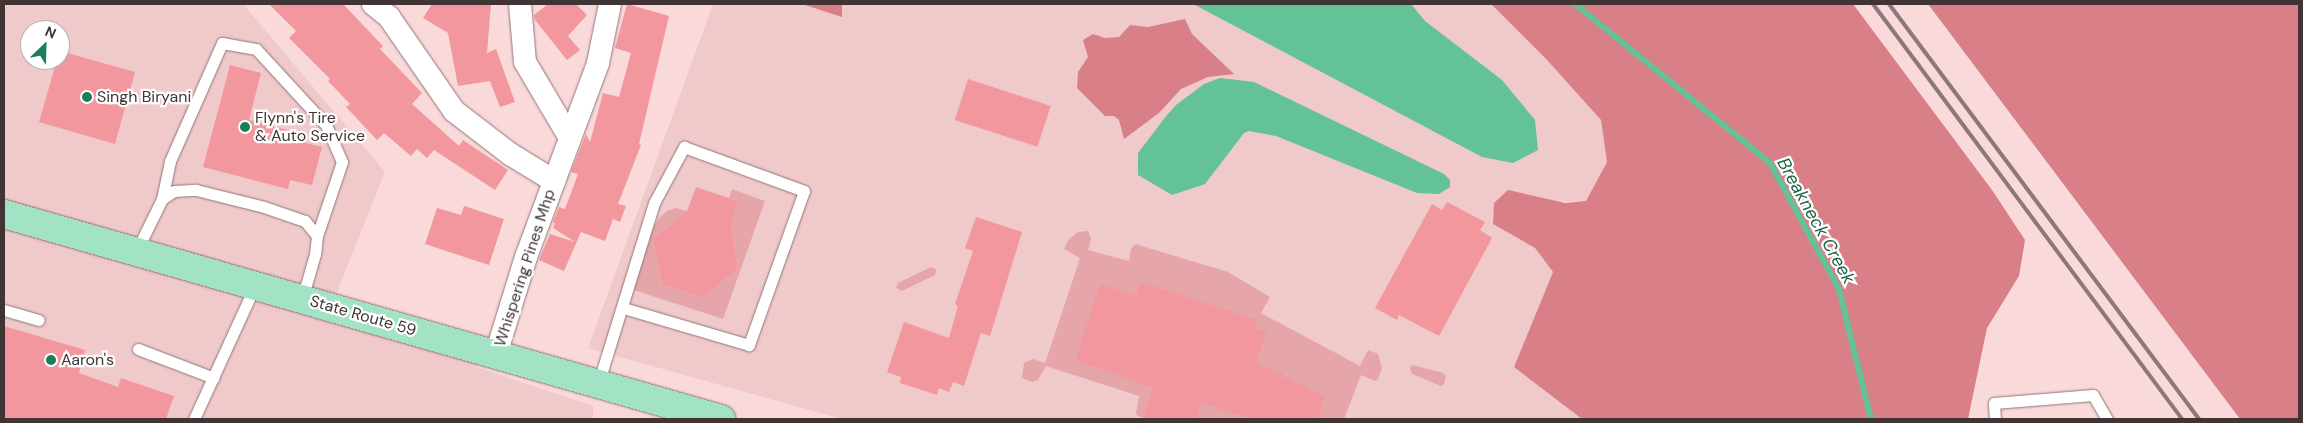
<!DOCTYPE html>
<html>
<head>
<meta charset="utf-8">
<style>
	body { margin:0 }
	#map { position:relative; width:2303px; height:423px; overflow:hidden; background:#f9d9da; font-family:"DM Sans",sans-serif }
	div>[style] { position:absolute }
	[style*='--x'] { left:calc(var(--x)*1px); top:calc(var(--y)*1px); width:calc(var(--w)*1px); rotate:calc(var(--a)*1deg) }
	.built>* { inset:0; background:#f0c9cb }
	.green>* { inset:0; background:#e6a5a9 }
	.forest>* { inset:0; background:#d87f87 }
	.water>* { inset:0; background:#64c298 }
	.stream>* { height:6px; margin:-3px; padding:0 3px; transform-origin:3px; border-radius:3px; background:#64c298 }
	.building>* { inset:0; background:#f2979e; transform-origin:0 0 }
	.roads { filter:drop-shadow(0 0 1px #927677) drop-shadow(0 0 1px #927677) }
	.lane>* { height:11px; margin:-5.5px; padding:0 5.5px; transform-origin:5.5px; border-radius:5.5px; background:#fff }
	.street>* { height:22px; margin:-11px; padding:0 11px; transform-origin:11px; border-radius:11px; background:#fff }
	.primary>* { height:28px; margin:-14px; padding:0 14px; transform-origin:14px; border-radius:14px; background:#a2e2c5 }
	.rail>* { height:4px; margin:-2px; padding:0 2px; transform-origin:2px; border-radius:2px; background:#8d7879 }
	.dots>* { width:14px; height:14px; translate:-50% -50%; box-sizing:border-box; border:2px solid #fff; border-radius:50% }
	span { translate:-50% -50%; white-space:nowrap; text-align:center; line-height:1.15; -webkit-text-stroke:4.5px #fff; paint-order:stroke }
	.poi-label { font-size:16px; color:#413435 }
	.left { translate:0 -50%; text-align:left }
	.street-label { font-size:16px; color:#413435 }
	.water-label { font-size:18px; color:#1c6246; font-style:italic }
	.frame { position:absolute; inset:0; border:5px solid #413435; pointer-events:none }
	.north { position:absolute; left:20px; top:20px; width:50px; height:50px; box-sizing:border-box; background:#fff; border:1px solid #b3aeae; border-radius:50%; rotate:24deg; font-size:14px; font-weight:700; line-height:20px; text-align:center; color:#413435 }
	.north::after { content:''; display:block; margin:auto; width:18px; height:22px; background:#187f59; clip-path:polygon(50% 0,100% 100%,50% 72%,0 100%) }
</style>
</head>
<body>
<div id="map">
	<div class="built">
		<div style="clip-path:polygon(evenodd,4px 4px,243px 4px,385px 172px,331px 307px,483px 351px,476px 367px,593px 406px,593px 419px,4px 419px,4px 4px,30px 30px,60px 30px,60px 60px,30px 60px,30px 30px)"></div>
		<div style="clip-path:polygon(713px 4px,1491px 4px,1547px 60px,1601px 120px,1607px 162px,1586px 201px,1494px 203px,1493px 224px,1535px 248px,1553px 272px,1514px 367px,1582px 419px,842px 419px,588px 348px)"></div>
	</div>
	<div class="green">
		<div style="clip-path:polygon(732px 189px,765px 201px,723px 319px,634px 290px,652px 229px,660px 217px,667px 211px,675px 208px,687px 211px,653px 239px,662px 284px,703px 298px,738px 268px,731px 225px,738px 201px,729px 198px)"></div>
		<div style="clip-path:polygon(1088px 231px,1091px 238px,1088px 250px,1129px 261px,1131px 249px,1135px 244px,1228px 272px,1270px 297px,1261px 313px,1360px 366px,1368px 350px,1378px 354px,1382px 368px,1378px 379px,1375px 381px,1361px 375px,1344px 419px,1148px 419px,1138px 416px,1136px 413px,1139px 396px,1046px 366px,1038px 380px,1032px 382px,1022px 378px,1024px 363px,1033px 359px,1045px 363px,1080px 258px,1064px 249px,1069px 239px,1078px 232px)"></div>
		<div style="clip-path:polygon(931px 267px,936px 269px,935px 275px,902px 291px,896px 288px,898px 283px)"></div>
		<div style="clip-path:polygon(1412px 365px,1443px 373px,1446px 376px,1444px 384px,1441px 386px,1412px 374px,1410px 368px)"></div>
	</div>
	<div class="forest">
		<div style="clip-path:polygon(802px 4px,842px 4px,842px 17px)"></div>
		<div style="clip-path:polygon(1491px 4px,1853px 4px,1992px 190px,2025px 240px,2019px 276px,1987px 328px,1968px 419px,1582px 419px,1514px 367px,1553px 272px,1535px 248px,1493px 224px,1494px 203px,1508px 190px,1565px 203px,1586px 201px,1607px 162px,1601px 120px,1547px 60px)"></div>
		<div style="clip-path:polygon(1928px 4px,2299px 4px,2299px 419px,2240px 419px)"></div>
		<div style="clip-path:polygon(1185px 19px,1192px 34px,1234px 74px,1208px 77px,1181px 89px,1159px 113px,1124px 139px,1119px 120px,1114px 116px,1105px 116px,1077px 88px,1078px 72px,1088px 57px,1083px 40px,1093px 34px,1105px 38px,1119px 37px,1130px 25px,1148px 27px)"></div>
	</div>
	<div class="water">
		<div style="clip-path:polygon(1193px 4px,1411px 4px,1425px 21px,1502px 80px,1535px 120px,1538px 150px,1513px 163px,1482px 157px)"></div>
		<div style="clip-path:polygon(1220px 78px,1254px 82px,1444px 174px,1450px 180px,1450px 187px,1439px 194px,1417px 193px,1276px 136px,1249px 131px,1244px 133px,1205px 184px,1172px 195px,1138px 175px,1138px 153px,1167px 115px,1176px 105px,1204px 84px)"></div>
	</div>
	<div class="stream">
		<div style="--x:1575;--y:4;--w:252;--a:39.2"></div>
		<div style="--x:1770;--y:163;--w:144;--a:61.3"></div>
		<div style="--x:1839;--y:289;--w:134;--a:76.2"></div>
	</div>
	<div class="building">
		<div style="clip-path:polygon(269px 4px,343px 4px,383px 46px,380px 49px,422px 93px,412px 104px,459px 146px,463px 140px,508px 170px,495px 190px,434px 150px,427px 158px,417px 149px,411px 156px,384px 133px,377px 140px,346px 107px,350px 104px,328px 81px,330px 79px,289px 38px,296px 31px)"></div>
		<div style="clip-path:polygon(432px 4px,491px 4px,487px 53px,496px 49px,515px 102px,500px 107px,490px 81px,458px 86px,448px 33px,423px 18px)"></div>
		<div style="clip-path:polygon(548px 4px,576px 4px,587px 15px,568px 36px,580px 50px,567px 60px,535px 20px,534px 15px)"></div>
		<div style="clip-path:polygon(627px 4px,669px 16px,639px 144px,641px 145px,618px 204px,626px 206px,620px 222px,613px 219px,605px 241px,581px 232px,564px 271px,539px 260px,550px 234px,575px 242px,553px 228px,555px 223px,553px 222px,559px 207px,565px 209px,578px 174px,571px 172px,586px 134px,590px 142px,603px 93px,619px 97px,631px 53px,615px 48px)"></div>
		<div style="clip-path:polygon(60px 51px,135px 72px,115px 144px,39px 122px,57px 60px,60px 60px)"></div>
		<div style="clip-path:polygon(230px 65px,261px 73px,249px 120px,303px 134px,301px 142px,322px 147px,312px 185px,290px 180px,288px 189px,203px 167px)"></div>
		<div style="left:968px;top:79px;width:87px;height:43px;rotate:18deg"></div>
		<div style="clip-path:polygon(696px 187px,738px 201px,731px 225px,738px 268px,703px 298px,662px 284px,653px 239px,687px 211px)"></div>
		<div style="clip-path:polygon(1447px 202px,1485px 222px,1480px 230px,1492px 238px,1439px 336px,1399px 315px,1397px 320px,1375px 308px,1432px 204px,1442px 210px)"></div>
		<div style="clip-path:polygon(464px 206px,504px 219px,489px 265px,425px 244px,437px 208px,461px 215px)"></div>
		<div style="clip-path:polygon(976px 217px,1022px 232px,990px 336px,981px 333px,964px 386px,953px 382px,949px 392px,939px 388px,937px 395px,900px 383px,901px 377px,887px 372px,904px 322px,949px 338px,958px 306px,955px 304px,973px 251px,965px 248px)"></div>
		<div style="clip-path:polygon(1141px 282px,1257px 320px,1255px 328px,1266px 332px,1256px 363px,1283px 374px,1282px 376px,1325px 396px,1318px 419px,1253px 419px,1201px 403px,1195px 419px,1143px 419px,1153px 388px,1076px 360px,1100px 284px,1136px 296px)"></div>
		<div style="clip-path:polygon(4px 326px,85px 350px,79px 373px,118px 387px,121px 378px,174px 396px,166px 419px,4px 419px)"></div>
	</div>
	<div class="roads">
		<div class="lane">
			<div style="--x:162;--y:199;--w:39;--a:-78"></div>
			<div style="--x:170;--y:161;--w:129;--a:-66.2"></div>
			<div style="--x:222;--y:43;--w:35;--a:10"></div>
			<div style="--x:256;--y:49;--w:103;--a:47.4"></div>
			<div style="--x:326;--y:125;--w:40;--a:66.6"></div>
			<div style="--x:342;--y:162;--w:78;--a:108.7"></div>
			<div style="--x:136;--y:252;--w:59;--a:-63.9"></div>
			<div style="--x:162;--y:199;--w:14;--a:-34"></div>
			<div style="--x:174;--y:191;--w:22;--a:-3"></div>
			<div style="--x:196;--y:190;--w:70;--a:14"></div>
			<div style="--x:264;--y:207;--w:43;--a:18.9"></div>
			<div style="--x:305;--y:221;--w:19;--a:51"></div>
			<div style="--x:317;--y:236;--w:18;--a:96"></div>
			<div style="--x:315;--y:254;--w:47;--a:106.1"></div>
			<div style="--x:4;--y:310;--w:36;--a:16"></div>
			<div style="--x:138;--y:349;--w:81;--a:20.9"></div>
			<div style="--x:598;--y:384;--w:189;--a:-72.8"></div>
			<div style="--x:654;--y:203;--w:64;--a:-61.8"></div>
			<div style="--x:684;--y:147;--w:128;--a:20.1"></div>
			<div style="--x:804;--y:191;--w:164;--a:109.7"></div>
			<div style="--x:749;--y:345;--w:131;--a:-163.6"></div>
			<div style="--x:194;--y:419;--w:146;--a:-65.4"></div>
			<div style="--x:1995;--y:419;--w:16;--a:-94"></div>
			<div style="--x:1994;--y:403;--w:99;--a:-4.6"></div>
			<div style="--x:2093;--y:395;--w:28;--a:60"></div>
		</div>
		<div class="street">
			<div style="--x:373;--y:4;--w:21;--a:39"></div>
			<div style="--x:389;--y:17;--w:114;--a:55.3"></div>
			<div style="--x:454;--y:111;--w:71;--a:37.5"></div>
			<div style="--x:510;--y:154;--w:52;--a:31.5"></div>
			<div style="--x:520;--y:4;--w:58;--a:85.1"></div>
			<div style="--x:525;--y:62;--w:88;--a:59.4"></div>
			<div style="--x:496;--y:354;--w:102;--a:-72.8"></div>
			<div style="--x:526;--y:257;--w:207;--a:-69.6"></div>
			<div style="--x:598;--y:63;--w:60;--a:-78.5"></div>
		</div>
		<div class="primary">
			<div style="--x:4;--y:214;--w:746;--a:15.96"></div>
		</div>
	</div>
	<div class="rail">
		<div style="--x:1873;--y:4;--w:517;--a:53.33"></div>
		<div style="--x:1889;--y:4;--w:518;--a:53.24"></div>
	</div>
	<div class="dots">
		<div style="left:87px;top:97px;background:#187f59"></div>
		<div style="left:245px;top:127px;background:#187f59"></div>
		<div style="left:51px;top:360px;background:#187f59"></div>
	</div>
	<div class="poi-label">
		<span class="left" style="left:97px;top:97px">Singh Biryani</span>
		<span class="left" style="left:255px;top:127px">Flynn's Tire<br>&amp; Auto Service</span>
		<span class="left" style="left:61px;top:360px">Aaron's</span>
	</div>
	<div class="street-label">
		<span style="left:525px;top:268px;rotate:-72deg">Whispering Pines Mhp</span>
		<span style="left:363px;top:316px;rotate:16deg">State Route 59</span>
	</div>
	<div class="water-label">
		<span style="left:1816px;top:221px;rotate:61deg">Breakneck Creek</span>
	</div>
	<div class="frame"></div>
	<div class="north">N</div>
</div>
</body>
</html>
